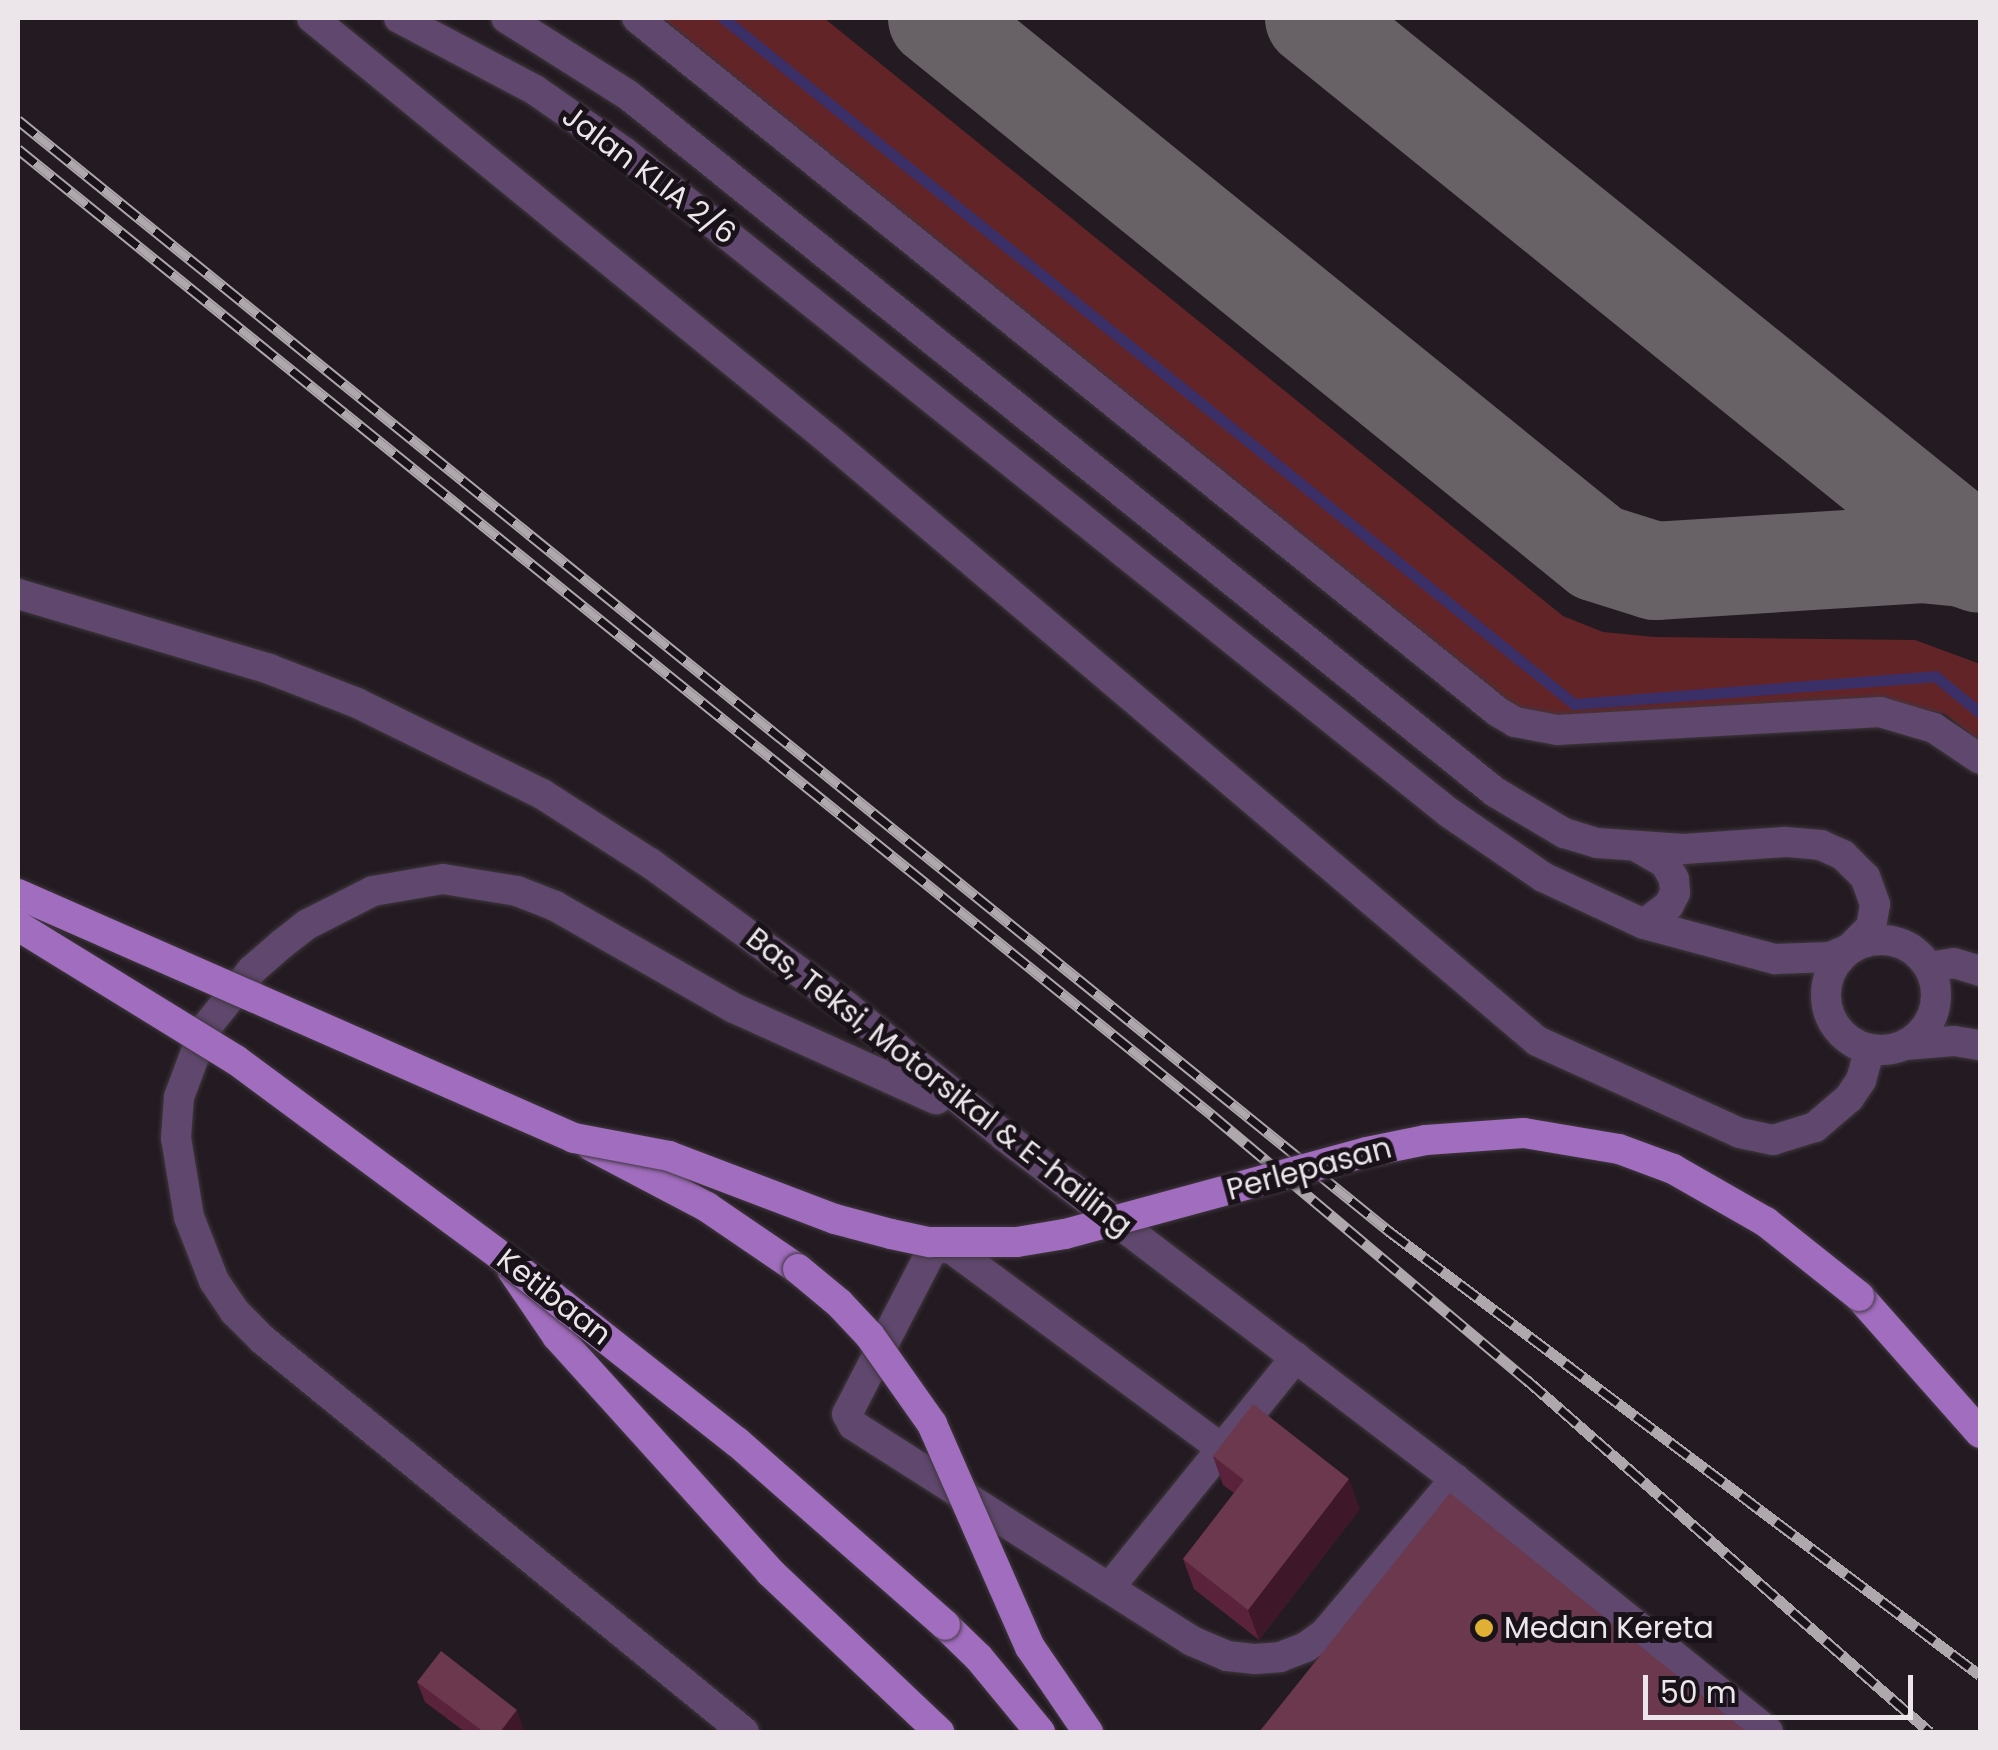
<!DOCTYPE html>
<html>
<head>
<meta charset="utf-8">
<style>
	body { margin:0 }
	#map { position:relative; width:1998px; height:1750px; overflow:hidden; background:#231b21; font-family:Poppins,sans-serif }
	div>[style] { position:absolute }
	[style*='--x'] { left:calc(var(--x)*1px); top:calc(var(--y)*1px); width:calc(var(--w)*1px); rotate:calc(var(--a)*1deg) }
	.green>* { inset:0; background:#632428 }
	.stream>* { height:11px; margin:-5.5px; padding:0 5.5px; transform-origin:5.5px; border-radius:5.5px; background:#3b2f67 }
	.taxiway>* { height:98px; margin:-49px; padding:0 49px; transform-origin:49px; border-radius:49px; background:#686166 }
	.roads { filter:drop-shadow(0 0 2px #3f373d) drop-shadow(0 0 2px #3f373d) }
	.minor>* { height:30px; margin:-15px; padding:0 15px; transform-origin:15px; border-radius:15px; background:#5f476d }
	.minor>.ring { margin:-15px; padding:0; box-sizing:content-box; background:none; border:30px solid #5f476d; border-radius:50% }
	.major>* { height:30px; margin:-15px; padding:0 15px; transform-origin:15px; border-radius:15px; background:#a16dbe }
	.rail>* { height:11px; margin-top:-5.5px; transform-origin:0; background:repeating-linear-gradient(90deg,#191218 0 22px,#aea7ac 0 44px); box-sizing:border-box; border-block:2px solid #aea7ac }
	.bridges { filter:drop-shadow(0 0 2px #3f373d) drop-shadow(0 0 2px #3f373d) }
	.major-bridge>* { height:30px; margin:-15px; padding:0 15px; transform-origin:15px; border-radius:15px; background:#a16dbe }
	.wall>* { inset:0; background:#5b233b }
	.shaded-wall>* { inset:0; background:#3e1729 }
	.building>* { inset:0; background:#6b384e }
	.dots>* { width:28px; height:28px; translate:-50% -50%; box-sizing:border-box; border:5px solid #191218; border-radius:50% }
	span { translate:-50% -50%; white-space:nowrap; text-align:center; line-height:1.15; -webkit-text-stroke:10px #191218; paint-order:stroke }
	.street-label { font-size:30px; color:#ece6ea }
	.poi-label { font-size:30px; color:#ece6ea }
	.left { translate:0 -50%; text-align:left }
	.frame { position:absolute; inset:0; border:20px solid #ece6ea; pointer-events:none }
	.scale { position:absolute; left:1643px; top:1675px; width:270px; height:45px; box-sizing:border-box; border:5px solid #ece6ea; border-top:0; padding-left:12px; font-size:30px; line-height:35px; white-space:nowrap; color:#ece6ea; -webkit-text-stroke:8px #191218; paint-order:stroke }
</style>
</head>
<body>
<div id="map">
	<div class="green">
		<div style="clip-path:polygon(662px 18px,824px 18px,1563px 616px,1603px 632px,1654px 637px,1915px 640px,1980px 664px,1980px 741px,1945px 714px,1881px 699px,1555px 718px,1507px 703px)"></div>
	</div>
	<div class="stream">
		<div style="--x:723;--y:18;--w:1093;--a:38.87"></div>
		<div style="--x:1574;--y:704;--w:362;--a:-4.4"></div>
		<div style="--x:1935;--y:676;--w:58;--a:39.4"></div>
	</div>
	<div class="taxiway">
		<div style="--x:937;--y:18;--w:850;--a:38.99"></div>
		<div style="--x:1598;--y:553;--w:60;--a:17.5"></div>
		<div style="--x:1655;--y:571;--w:268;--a:-3.6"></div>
		<div style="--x:1922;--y:554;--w:41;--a:5.6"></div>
		<div style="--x:1963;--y:558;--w:18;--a:19"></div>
		<div style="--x:1314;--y:18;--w:856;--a:38.93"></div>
	</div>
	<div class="roads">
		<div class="minor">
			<div style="--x:312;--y:18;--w:666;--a:39.21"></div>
			<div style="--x:828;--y:439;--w:930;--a:40.33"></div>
			<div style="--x:1537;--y:1041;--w:223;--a:24.4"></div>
			<div style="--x:1740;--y:1133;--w:34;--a:12"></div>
			<div style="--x:1773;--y:1140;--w:44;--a:-17.2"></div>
			<div style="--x:1815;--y:1127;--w:45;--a:-40.5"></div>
			<div style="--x:1849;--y:1098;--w:22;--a:-56"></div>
			<div style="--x:1861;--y:1080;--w:32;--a:-74"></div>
			<div style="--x:399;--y:18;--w:154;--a:27.9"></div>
			<div style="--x:535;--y:90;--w:108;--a:34.9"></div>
			<div style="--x:624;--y:152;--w:1056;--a:38.69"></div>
			<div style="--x:1448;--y:812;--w:115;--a:34.4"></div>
			<div style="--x:1543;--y:877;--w:111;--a:25"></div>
			<div style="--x:1644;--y:924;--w:136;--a:15"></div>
			<div style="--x:1775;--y:959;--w:55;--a:-2.1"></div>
			<div style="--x:1830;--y:957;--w:21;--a:-23"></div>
			<div style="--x:1849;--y:949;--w:31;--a:-45"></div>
			<div style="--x:1871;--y:927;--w:23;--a:-80"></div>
			<div style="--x:1875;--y:904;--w:29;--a:-110"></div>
			<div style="--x:1865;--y:877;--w:31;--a:-135"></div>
			<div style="--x:1843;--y:855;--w:24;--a:-156"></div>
			<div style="--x:1821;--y:845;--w:36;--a:-175"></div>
			<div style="--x:1785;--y:842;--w:102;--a:176.1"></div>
			<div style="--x:1683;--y:849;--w:86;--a:-176"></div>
			<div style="--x:1597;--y:843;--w:34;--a:-163"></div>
			<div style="--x:1564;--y:833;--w:80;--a:-149.3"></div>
			<div style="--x:1495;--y:792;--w:1112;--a:-141.2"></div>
			<div style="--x:628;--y:95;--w:144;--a:-147.7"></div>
			<div style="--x:637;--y:18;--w:1106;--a:38.87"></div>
			<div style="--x:1498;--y:712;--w:20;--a:30"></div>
			<div style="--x:1515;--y:722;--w:43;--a:10.8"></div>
			<div style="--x:1557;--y:730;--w:324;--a:-3.2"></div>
			<div style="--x:1880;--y:712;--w:56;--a:16.5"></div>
			<div style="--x:1934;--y:728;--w:55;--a:34"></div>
			<div style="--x:18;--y:594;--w:262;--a:16.6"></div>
			<div style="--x:269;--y:669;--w:94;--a:21.1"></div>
			<div style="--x:357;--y:703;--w:206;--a:26.2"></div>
			<div style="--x:542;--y:794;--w:128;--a:32.6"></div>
			<div style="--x:650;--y:863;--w:243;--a:36.1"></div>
			<div style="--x:846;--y:1006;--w:205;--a:39.4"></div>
			<div style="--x:1004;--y:1136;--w:567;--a:37.25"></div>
			<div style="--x:1455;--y:1479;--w:402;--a:38.9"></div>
			<div style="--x:1639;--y:848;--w:30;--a:30"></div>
			<div style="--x:1665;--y:863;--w:18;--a:61"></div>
			<div style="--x:1674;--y:879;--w:14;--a:86"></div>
			<div style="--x:1675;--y:893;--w:13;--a:117"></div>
			<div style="--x:1669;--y:905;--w:31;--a:143"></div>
			<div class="ring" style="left:1826px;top:940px;width:80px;height:80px"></div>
			<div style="--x:1929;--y:967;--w:25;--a:-9"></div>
			<div style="--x:1954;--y:963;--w:27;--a:17"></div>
			<div style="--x:1905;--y:1045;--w:49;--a:-4.7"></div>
			<div style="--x:1954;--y:1041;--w:26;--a:9"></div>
			<div style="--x:1221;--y:1448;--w:335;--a:-143.5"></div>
			<div style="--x:952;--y:1249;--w:13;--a:-171"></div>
			<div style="--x:939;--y:1247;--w:11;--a:142"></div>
			<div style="--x:930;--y:1254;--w:180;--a:117.4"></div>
			<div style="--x:847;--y:1414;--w:13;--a:61"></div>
			<div style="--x:853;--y:1425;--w:402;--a:32.5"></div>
			<div style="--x:1192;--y:1641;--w:38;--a:23"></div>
			<div style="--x:1227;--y:1656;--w:27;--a:6"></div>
			<div style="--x:1254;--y:1659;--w:26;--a:-4"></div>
			<div style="--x:1280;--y:1657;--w:28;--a:-21"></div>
			<div style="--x:1306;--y:1647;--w:24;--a:-36"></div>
			<div style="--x:1325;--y:1633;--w:202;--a:-49.8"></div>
			<div style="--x:1109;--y:1588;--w:297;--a:-51"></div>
			<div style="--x:744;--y:1732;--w:621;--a:-140.82"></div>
			<div style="--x:263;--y:1340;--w:40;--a:-135"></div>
			<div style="--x:235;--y:1312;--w:37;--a:-124"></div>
			<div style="--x:214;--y:1281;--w:69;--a:-111.3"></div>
			<div style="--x:189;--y:1217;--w:80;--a:-99.3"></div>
			<div style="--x:176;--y:1138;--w:41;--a:-85.8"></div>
			<div style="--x:179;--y:1097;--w:72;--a:-69.5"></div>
			<div style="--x:204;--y:1030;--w:77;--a:-51.3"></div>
			<div style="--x:252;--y:970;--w:40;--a:-41"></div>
			<div style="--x:282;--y:944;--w:33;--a:-38"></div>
			<div style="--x:308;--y:924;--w:73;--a:-26.9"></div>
			<div style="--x:373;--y:891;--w:71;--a:-9.7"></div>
			<div style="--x:443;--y:879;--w:75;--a:9.2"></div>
			<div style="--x:517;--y:891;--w:41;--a:21.5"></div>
			<div style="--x:555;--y:906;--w:206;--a:29.7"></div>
			<div style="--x:734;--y:1008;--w:222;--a:24.3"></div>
		</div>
		<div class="major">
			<div style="--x:591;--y:1146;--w:131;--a:27.7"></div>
			<div style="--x:707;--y:1207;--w:110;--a:34.3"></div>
			<div style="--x:512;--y:1270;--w:80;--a:55.7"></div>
			<div style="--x:557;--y:1336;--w:318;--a:47.9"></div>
			<div style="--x:770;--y:1572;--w:233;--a:43.4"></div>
			<div style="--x:1859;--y:1296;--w:183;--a:48.5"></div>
			<div style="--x:945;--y:1625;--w:47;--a:44.1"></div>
			<div style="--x:979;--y:1658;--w:96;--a:50.5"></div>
		</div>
	</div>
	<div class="rail">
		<div style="--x:18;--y:120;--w:1765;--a:39.02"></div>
		<div style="--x:1389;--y:1231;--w:739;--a:36.92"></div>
		<div style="--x:18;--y:149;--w:1536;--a:38.97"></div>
		<div style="--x:1212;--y:1115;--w:412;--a:40.1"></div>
		<div style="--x:1527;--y:1380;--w:535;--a:41.14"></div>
	</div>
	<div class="bridges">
		<div class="major-bridge">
			<div style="--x:18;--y:894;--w:607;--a:23.69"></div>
			<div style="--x:574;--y:1138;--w:97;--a:10.7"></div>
			<div style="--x:669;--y:1156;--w:178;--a:20.8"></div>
			<div style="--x:835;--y:1219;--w:58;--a:15"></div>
			<div style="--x:891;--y:1234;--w:40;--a:12"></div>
			<div style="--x:930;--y:1242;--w:87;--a:0"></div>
			<div style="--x:1017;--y:1242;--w:49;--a:-9.5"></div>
			<div style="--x:1065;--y:1234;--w:313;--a:-15.2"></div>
			<div style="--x:1367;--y:1152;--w:60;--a:-11.5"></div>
			<div style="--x:1426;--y:1140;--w:98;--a:-4.1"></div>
			<div style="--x:1524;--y:1133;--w:96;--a:9.6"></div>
			<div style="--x:1619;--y:1149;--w:58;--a:20.3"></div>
			<div style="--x:1673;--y:1169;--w:107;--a:29.7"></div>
			<div style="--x:1766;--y:1222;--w:119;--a:38.5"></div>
			<div style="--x:18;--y:926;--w:256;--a:31.6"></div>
			<div style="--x:236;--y:1060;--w:335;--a:36.5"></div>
			<div style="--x:505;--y:1259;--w:295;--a:38.3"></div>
			<div style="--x:737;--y:1442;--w:277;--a:41.3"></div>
			<div style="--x:798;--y:1269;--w:53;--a:39.7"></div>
			<div style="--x:839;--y:1303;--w:45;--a:46.8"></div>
			<div style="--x:870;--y:1336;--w:108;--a:54.8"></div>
			<div style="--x:932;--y:1424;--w:244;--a:66.3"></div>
			<div style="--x:1030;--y:1647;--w:103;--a:55.7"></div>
		</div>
	</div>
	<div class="wall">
		<div style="clip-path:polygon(1213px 1456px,1360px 1509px,1259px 1640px,1194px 1589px,1183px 1559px,1234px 1493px,1223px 1485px)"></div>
		<div style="clip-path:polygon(417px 1682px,524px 1731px,523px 1732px,465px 1732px,425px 1702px)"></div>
	</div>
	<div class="shaded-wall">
		<div style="clip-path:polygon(1349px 1479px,1360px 1509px,1259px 1640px,1248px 1610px)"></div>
		<div style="clip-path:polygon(517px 1710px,524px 1731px,523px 1732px,500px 1732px)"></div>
	</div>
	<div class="building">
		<div style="clip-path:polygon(1253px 1404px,1349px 1479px,1248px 1610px,1183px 1559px,1244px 1480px,1213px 1456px)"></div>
		<div style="clip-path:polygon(1450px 1493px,1747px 1732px,1259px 1732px)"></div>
		<div style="clip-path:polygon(441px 1651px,517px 1710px,500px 1732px,484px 1732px,417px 1682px)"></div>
	</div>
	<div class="dots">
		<div style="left:1484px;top:1628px;background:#e0b034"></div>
	</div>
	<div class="street-label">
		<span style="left:649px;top:175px;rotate:37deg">Jalan KLIA 2/6</span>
		<span style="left:939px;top:1082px;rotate:38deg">Bas, Teksi, Motorsikal &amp; E-hailing</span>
		<span style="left:1309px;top:1169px;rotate:-15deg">Perlepasan</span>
		<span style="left:554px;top:1297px;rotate:38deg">Ketibaan</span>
	</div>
	<div class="poi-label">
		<span class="left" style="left:1504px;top:1628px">Medan Kereta</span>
	</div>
	<div class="frame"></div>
	<div class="scale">50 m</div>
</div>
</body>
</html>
